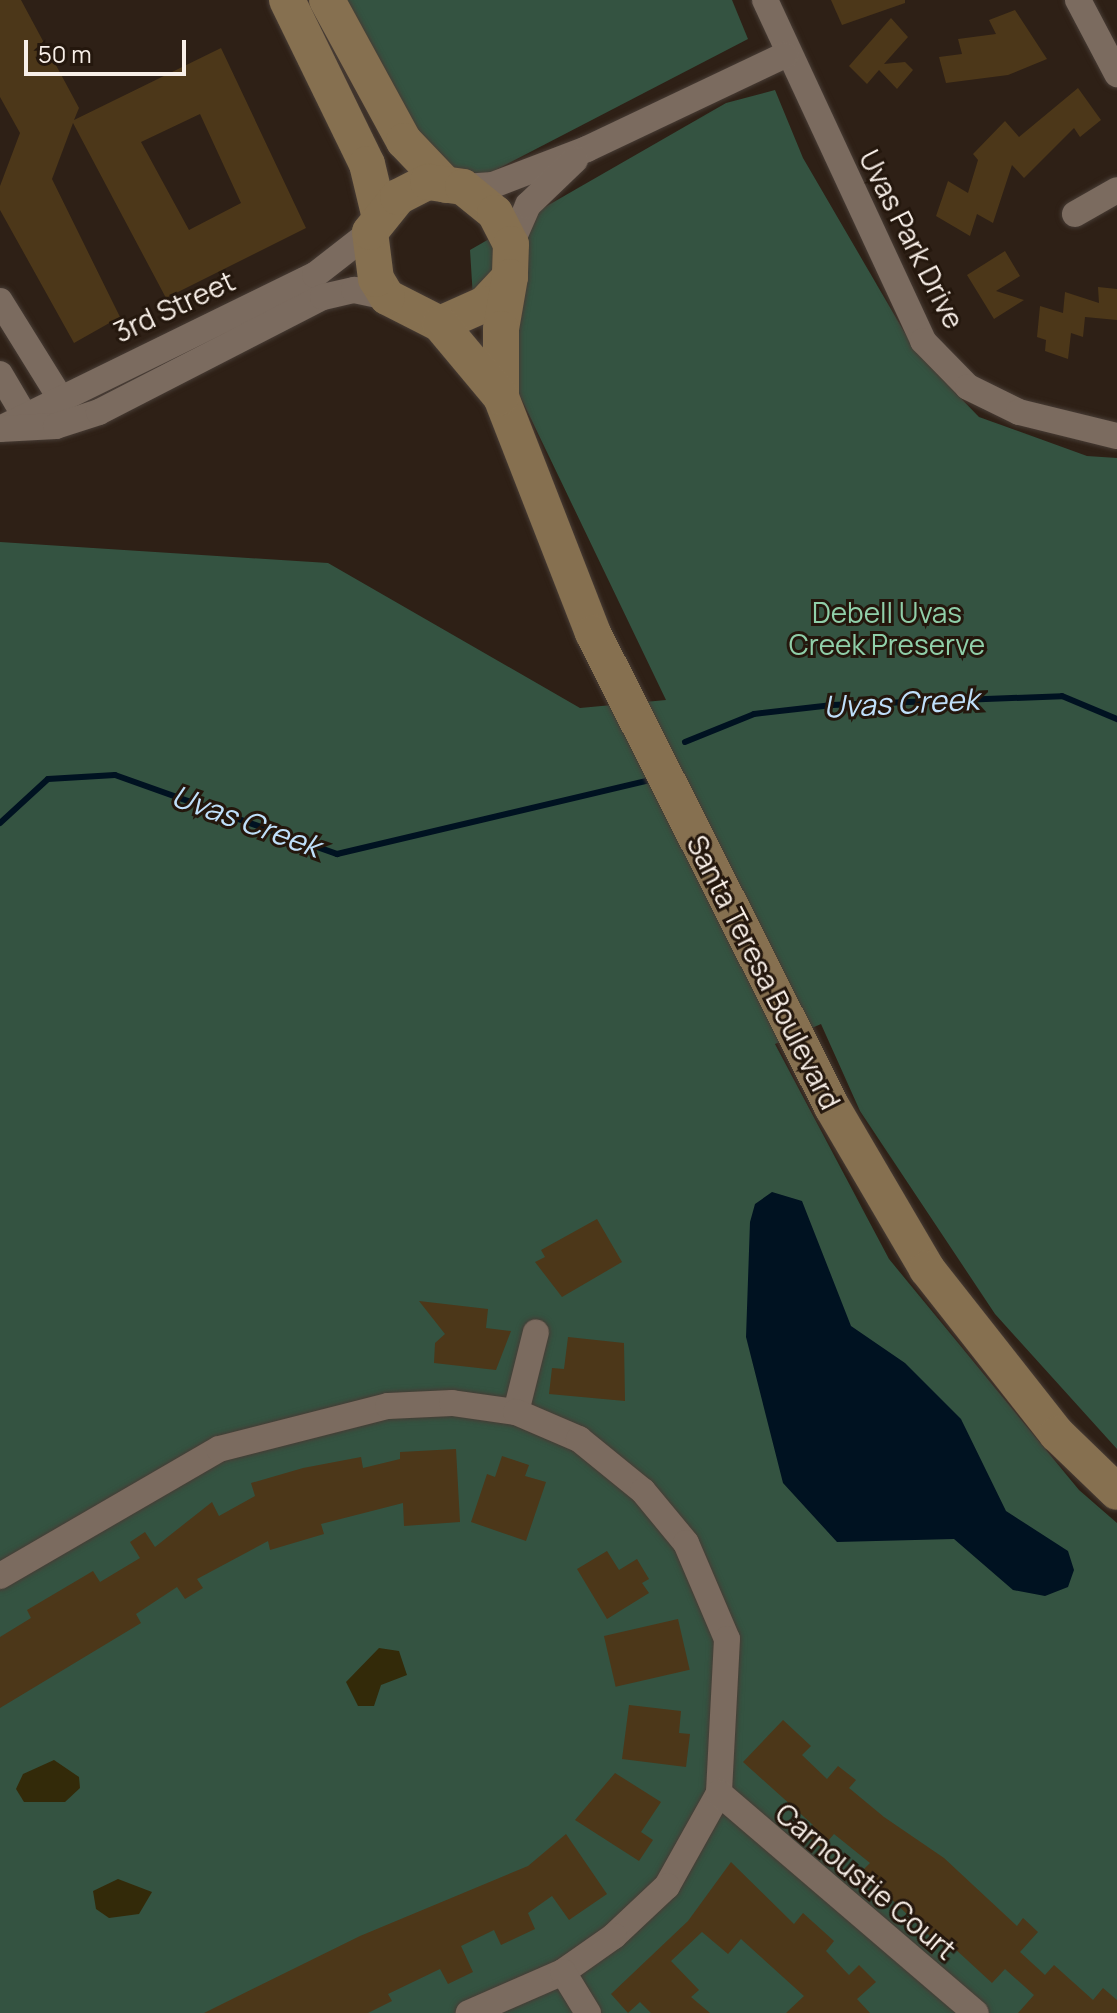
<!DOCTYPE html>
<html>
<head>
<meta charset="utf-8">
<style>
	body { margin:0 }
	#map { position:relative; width:1117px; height:2013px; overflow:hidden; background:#2e2016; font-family:Manrope,sans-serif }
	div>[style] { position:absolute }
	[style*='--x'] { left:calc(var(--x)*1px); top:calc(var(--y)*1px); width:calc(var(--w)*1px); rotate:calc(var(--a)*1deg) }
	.green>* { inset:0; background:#345341 }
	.sand>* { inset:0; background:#332a09 }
	.water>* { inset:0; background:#001221 }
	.stream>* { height:6px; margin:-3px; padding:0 3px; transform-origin:3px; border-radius:3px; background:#001221 }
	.building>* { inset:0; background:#4c3719; transform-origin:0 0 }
	.roads { filter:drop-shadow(0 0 2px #473c35) drop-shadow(0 0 2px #473c35) }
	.street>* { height:26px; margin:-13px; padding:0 13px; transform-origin:13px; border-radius:13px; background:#7b6b5f }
	.secondary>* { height:36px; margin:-18px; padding:0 18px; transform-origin:18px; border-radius:18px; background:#867050 }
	span { translate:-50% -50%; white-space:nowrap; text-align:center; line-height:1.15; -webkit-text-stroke:6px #24170d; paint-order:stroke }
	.street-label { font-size:28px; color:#f8efe8 }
	.park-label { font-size:28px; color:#90cfa9 }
	.water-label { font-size:30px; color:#bfdffa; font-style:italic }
	.scale { position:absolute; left:24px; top:40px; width:162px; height:36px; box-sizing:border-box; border:4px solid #f8efe8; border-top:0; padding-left:10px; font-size:24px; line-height:28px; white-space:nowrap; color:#f8efe8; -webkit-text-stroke:6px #24170d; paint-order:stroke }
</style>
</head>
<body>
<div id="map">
	<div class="green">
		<div style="clip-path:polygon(329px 0,732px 0,748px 39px,455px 191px)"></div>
		<div style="clip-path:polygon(775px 90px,803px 158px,916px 352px,979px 417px,1087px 456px,1117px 458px,1117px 1449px,995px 1314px,860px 1111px,821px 1024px,775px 1044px,889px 1259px,1079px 1490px,1117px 1523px,1117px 2013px,0 2013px,0 542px,328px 563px,580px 708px,666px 700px,473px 298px,470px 250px,726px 103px)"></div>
	</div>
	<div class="sand">
		<div style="clip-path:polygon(379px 1648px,399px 1651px,407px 1675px,381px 1685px,374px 1706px,358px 1706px,346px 1682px)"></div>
		<div style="clip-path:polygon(54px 1760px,79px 1777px,80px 1788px,65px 1802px,24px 1802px,16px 1789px,23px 1774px)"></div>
		<div style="clip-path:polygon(118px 1879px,152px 1892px,139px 1914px,109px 1918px,96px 1909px,93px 1891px)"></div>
	</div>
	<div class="water">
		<div style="clip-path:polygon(772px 1192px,802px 1201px,851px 1326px,905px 1363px,961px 1419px,1006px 1511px,1068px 1551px,1074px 1570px,1068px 1587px,1045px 1596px,1013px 1590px,954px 1539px,837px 1542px,783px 1483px,746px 1337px,750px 1222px,755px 1204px)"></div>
	</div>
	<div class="stream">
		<div style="--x:685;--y:742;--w:74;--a:-22.1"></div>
		<div style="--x:754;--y:714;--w:79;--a:-6.6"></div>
		<div style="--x:832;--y:705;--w:230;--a:-2.2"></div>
		<div style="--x:1062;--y:696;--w:60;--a:22.7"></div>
		<div style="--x:0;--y:823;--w:65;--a:-42.5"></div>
		<div style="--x:48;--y:779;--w:67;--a:-3.4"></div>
		<div style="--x:115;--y:775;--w:236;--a:19.6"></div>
		<div style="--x:337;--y:854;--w:318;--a:-13.3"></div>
	</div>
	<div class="building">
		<div style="clip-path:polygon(evenodd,0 0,21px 0,79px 108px,74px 120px,221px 48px,306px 228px,166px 298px,73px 123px,52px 179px,120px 317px,74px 343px,0 210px,0 186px,20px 133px,0 97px,0 0,200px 114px,241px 203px,189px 230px,141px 142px,200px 114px)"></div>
		<div style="clip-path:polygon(831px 0,905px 0,905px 3px,842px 25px)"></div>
		<div style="clip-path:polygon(1015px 10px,1047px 59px,1008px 75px,946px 83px,939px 57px,962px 54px,958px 39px,996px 34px,989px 20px)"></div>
		<div style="clip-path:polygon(891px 18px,908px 37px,884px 64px,905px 62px,913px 70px,897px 89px,879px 70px,867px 84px,849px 66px)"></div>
		<div style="clip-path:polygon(1078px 88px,1101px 120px,1080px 137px,1074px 128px,1024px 178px,1012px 165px,993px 223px,977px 214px,970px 236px,936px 216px,948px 181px,968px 193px,978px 160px,973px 154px,1005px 121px,1019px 137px)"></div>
		<div style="clip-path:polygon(1005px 251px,1020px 276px,996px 291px,1024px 300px,994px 319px,967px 275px)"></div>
		<div style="clip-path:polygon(1098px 287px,1117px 289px,1117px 320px,1085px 317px,1083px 337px,1071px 333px,1068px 359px,1045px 351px,1046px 340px,1037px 337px,1040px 306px,1063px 313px,1065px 292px,1099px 303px)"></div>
		<div style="clip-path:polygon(597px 1219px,622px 1262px,562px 1297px,535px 1262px,545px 1257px,541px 1250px)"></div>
		<div style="clip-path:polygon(419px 1301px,488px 1309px,486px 1328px,511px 1331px,496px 1370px,434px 1363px,435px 1343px,445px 1334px)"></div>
		<div style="clip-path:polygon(568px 1337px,624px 1343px,625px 1401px,549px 1394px,552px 1368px,564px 1369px)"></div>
		<div style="clip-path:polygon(456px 1449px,460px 1522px,404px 1526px,403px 1503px,321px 1524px,324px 1534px,270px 1550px,268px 1541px,197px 1579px,203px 1588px,185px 1599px,177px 1587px,136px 1614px,141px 1623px,0 1708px,0 1637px,31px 1618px,27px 1610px,93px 1571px,100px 1582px,140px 1558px,130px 1542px,145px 1532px,155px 1547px,212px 1502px,219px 1516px,255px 1496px,251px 1483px,303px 1468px,361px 1457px,363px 1468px,400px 1459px,400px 1452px)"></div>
		<div style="clip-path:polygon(502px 1456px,529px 1465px,525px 1476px,546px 1482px,526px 1541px,471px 1522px,487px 1474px,495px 1477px)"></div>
		<div style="clip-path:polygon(607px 1551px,619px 1570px,637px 1559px,649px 1579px,642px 1583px,649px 1593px,607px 1619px,577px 1569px)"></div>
		<div style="left:678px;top:1619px;width:52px;height:76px;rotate:77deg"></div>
		<div style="clip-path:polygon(629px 1705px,681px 1711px,679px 1733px,690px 1734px,686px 1767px,622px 1759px)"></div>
		<div style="clip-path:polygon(783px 1720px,811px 1746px,802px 1755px,827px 1779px,838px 1766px,856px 1780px,849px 1788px,884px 1817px,944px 1858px,1017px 1926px,1023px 1918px,1038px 1932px,1020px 1952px,1045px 1975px,1054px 1965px,1093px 2000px,1103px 1988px,1117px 2000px,1117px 2013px,1018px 2013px,1034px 1995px,1005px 1969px,992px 1983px,940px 1935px,935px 1941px,862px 1871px,870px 1863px,834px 1834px,822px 1848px,805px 1834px,813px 1825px,743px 1762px)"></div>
		<div style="clip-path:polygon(615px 1773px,661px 1802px,641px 1832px,653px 1840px,639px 1861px,575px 1820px)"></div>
		<div style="clip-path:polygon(566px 1834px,607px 1894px,569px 1920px,552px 1896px,528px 1913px,535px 1929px,501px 1945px,494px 1930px,461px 1946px,473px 1972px,448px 1984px,440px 1969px,388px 1994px,392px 2001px,368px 2013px,204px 2013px,360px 1936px,528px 1866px)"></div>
		<div style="clip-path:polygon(731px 1862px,794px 1924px,803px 1913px,834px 1941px,826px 1951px,849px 1975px,859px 1965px,876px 1982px,857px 1999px,870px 2013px,786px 2013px,804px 1996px,741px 1939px,728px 1954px,702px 1932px,671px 1961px,699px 1990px,691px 1997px,710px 2013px,651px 2013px,640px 2002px,628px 2013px,611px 1994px,688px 1921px)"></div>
	</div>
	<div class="roads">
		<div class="street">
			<div style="--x:765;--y:0;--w:376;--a:65.1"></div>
			<div style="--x:923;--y:341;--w:64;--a:45.6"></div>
			<div style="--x:968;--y:387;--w:57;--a:26.1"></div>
			<div style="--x:1019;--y:412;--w:101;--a:13.8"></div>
			<div style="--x:1078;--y:0;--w:84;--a:62.2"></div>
			<div style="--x:463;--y:187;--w:30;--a:-4"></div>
			<div style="--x:493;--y:185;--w:101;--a:-21"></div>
			<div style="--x:587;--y:149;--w:219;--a:-25.4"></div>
			<div style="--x:1075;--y:214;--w:48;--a:-29.7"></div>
			<div style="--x:511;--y:244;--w:43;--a:-66.4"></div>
			<div style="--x:528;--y:205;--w:65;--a:-43.8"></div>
			<div style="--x:0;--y:301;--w:112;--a:58.2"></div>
			<div style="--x:0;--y:374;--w:45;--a:59.5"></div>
			<div style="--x:0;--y:429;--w:351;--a:-26.1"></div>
			<div style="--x:315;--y:275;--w:70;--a:-38"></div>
			<div style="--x:0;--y:429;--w:56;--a:-3.1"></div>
			<div style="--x:56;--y:426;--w:45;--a:-18"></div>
			<div style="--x:99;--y:412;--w:252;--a:-27.2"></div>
			<div style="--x:323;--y:297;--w:32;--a:-13"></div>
			<div style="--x:354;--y:290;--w:34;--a:12"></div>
			<div style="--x:516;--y:1412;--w:82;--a:-76"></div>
			<div style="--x:0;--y:1576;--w:253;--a:-30.1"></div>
			<div style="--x:219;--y:1449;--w:174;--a:-14.3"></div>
			<div style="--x:388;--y:1406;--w:64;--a:-2.7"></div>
			<div style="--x:452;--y:1403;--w:65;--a:8"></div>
			<div style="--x:516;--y:1412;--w:69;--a:23.2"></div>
			<div style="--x:579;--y:1439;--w:82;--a:39.1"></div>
			<div style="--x:643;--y:1491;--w:67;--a:50.4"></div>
			<div style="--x:686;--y:1543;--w:104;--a:66.9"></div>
			<div style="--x:727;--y:1639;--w:154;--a:93"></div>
			<div style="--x:719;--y:1793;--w:107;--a:119.2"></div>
			<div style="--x:667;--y:1886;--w:73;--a:136.7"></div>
			<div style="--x:614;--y:1936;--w:62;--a:144.8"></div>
			<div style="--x:563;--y:1972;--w:103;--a:156.4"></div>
			<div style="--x:719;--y:1793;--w:338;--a:40.6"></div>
			<div style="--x:563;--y:1972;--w:48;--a:58.6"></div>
		</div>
		<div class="secondary">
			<div style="--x:287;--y:0;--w:182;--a:64"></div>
			<div style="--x:367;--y:164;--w:51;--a:76.5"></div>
			<div style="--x:327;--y:0;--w:161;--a:61.4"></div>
			<div style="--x:404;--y:141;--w:61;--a:46.3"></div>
			<div style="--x:510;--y:277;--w:37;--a:133"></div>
			<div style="--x:485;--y:304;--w:49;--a:156"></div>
			<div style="--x:440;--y:324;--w:59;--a:-153"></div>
			<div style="--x:387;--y:297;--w:21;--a:-121"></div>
			<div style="--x:376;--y:279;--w:47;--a:-97.3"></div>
			<div style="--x:370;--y:232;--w:45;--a:-51.3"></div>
			<div style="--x:398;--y:197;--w:34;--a:-27"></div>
			<div style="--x:428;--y:182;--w:35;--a:8"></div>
			<div style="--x:463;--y:187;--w:41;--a:39.1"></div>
			<div style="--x:495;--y:213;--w:35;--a:63"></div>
			<div style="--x:511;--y:244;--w:33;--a:92"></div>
			<div style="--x:510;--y:277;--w:53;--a:99.8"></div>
			<div style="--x:501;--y:329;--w:68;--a:90"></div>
			<div style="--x:501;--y:397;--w:253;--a:68.7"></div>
			<div style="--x:593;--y:633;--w:531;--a:63.24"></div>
			<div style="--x:832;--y:1107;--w:188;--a:59.6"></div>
			<div style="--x:927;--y:1269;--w:210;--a:51.8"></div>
			<div style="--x:1057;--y:1434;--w:83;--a:44"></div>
			<div style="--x:440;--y:324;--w:95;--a:50.1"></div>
		</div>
	</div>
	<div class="street-label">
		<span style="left:912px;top:239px;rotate:63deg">Uvas Park Drive</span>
		<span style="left:174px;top:306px;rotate:-25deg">3rd Street</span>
		<span style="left:764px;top:972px;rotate:63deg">Santa Teresa Boulevard</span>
		<span style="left:866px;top:1881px;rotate:40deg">Carnoustie Court</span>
	</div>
	<div class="park-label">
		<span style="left:887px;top:628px">Debell Uvas<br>Creek Preserve</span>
	</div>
	<div class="water-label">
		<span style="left:901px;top:703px;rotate:-3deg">Uvas Creek</span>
		<span style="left:246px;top:821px;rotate:20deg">Uvas Creek</span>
	</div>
	<div class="scale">50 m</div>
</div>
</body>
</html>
